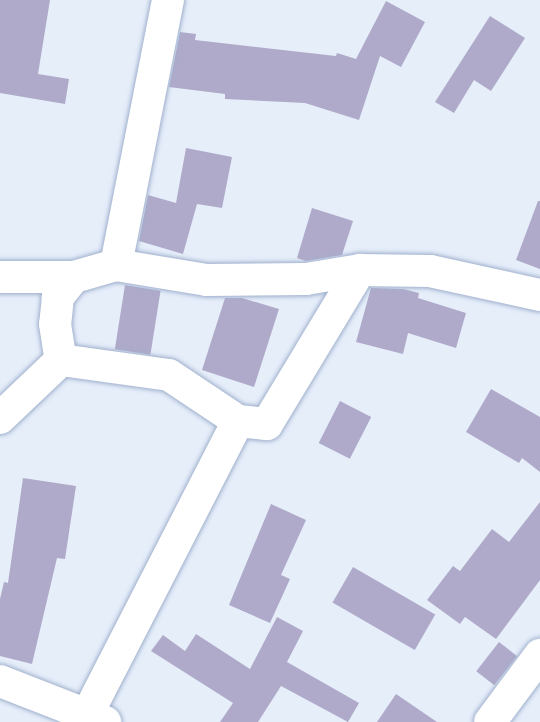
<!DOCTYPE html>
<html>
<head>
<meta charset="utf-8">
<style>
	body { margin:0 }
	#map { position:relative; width:540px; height:722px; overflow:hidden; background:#e6eefa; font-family:Lora,serif }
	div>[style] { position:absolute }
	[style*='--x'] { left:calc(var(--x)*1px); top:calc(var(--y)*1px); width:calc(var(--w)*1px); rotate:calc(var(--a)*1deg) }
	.building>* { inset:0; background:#afaaca; transform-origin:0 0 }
	.roads { filter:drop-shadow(0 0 2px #9fb0cd) drop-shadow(0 0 2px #9fb0cd) }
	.minor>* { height:32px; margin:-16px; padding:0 16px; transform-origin:16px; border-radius:16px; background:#fff }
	span { translate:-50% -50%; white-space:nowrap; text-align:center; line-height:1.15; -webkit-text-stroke:6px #fff; paint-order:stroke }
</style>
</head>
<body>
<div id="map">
	<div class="building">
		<div style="clip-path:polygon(0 0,50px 0,38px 74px,69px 79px,65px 104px,0 93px)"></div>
		<div style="clip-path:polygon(386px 1px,425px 22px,401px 67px,380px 56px,359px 120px,305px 103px,225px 99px,225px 94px,169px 87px,180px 32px,196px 34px,195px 40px,336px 56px,337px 53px,356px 59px)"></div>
		<div style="clip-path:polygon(490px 16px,525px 38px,491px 91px,474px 80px,454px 113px,435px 102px)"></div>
		<div style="clip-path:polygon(186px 148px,232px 157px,222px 208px,197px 204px,183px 254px,139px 241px,148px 195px,176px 203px)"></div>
		<div style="clip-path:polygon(538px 201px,540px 201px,540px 269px,516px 260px)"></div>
		<div style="clip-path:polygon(312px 208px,353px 221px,342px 255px,306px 261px,297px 258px)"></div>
		<div style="left:125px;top:285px;width:36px;height:65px;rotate:9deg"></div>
		<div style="clip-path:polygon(371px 288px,403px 289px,419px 293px,418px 298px,466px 313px,456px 348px,408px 333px,403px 354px,356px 342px)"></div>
		<div style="clip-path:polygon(225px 298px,242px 298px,279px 309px,254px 387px,202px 370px)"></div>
		<div style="clip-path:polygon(491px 389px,540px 417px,540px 472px,522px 458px,519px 463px,466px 432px)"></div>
		<div style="left:340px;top:401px;width:35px;height:47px;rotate:27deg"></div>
		<div style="clip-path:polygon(23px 478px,76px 486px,65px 559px,57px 558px,32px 664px,0 656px,0 599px,4px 582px,8px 583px)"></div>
		<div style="clip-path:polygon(540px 502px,540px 580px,496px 639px,465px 617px,460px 624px,427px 600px,453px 566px,460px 571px,492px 529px,509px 542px)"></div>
		<div style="clip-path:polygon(271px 504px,306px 520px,281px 575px,290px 579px,270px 623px,229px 605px)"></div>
		<div style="left:353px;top:567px;width:95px;height:41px;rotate:30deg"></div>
		<div style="clip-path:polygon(277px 617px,303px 631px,287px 662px,359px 703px,348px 722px,281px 686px,258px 722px,220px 722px,233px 703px,151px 651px,163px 635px,185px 651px,196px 634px,250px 669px)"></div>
		<div style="left:499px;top:642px;width:23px;height:37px;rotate:38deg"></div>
		<div style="clip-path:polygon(396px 694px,437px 722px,377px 722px)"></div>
	</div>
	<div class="roads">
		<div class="minor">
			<div style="--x:116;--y:265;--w:92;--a:9.4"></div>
			<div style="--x:207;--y:280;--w:99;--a:-0.6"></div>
			<div style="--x:306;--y:279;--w:55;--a:-9.5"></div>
			<div style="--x:360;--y:270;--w:70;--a:0.8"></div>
			<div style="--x:430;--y:271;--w:113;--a:12.3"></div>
			<div style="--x:0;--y:277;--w:74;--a:0"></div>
			<div style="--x:74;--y:277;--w:26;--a:129"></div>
			<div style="--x:58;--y:297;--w:27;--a:96"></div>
			<div style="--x:55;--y:324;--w:36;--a:81"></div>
			<div style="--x:74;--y:277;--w:44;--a:-15.9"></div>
			<div style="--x:116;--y:265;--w:270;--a:-78.9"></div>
			<div style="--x:0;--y:418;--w:84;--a:-43.6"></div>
			<div style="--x:61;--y:360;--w:109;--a:7.9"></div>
			<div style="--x:169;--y:375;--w:83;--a:33.7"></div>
			<div style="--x:0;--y:681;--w:113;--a:21.3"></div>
			<div style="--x:88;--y:713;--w:328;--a:-62.8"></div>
			<div style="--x:238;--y:421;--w:29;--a:6"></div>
			<div style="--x:267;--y:424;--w:180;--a:-58.9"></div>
			<div style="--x:490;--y:722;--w:84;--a:-53.3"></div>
		</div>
	</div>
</div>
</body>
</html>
